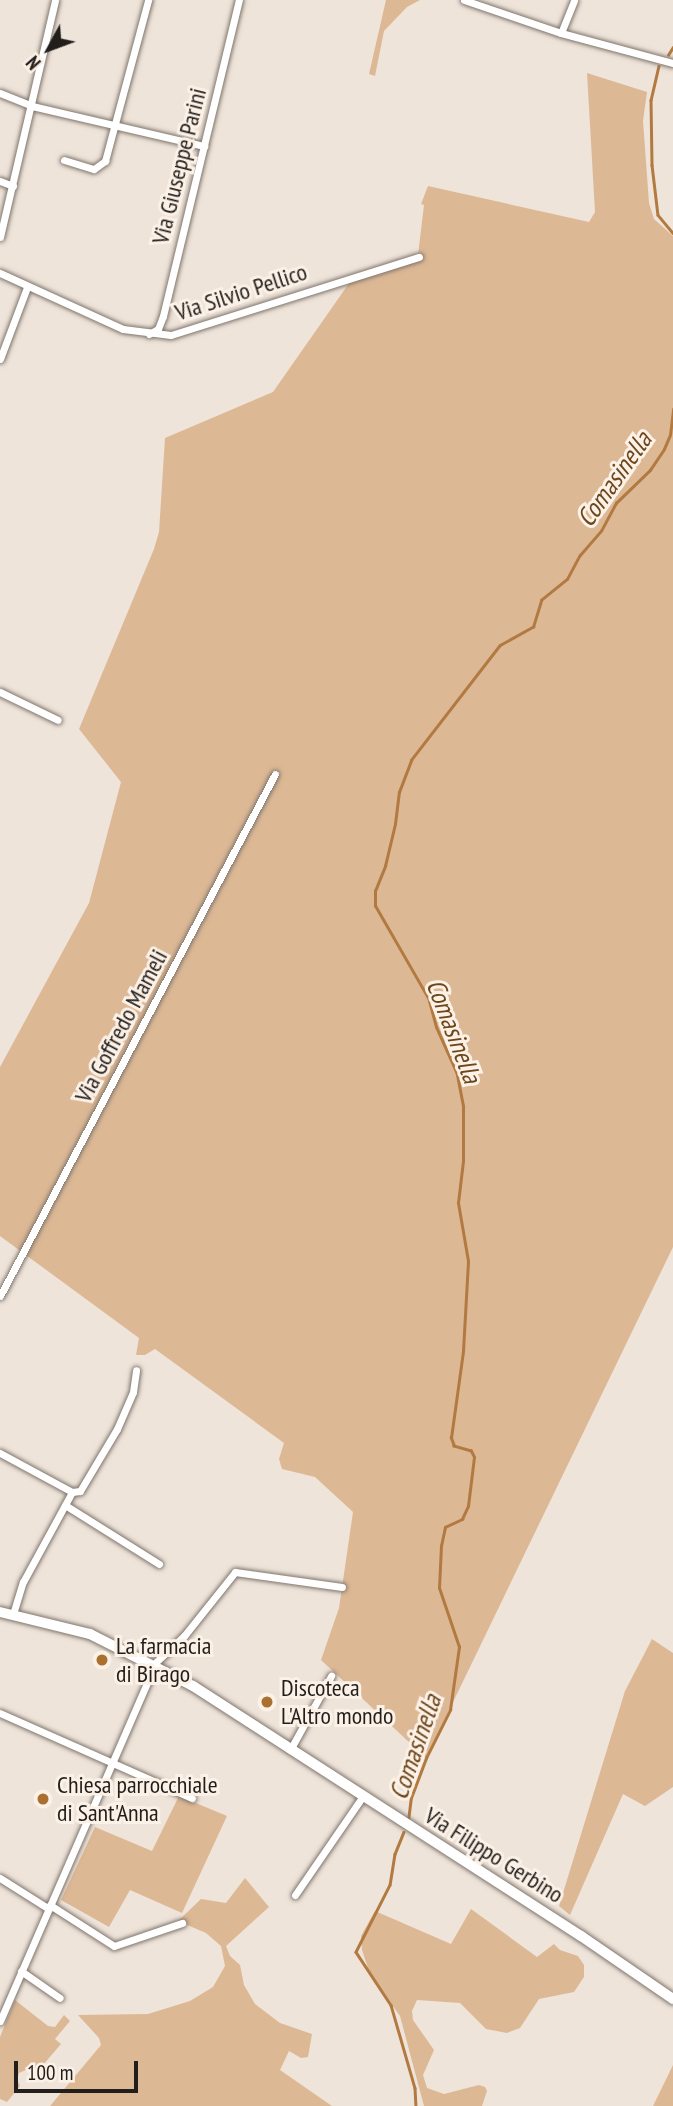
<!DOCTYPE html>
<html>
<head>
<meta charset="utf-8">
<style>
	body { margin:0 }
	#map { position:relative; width:673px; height:2106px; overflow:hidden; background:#efe4da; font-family:"PT Sans Narrow",sans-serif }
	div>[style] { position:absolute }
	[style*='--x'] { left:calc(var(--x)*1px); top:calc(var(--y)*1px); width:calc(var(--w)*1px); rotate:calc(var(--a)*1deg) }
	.green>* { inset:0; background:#ddb895 }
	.stream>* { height:2.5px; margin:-1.25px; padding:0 1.25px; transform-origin:1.25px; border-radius:1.25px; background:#b27a41 }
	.roads { filter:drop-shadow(0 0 2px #7f756c) drop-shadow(0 0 2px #7f756c) }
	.street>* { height:7px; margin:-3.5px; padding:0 3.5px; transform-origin:3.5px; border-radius:3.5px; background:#fff }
	.secondary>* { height:10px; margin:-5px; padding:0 5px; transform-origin:5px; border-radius:5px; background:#fff }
	.dots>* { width:19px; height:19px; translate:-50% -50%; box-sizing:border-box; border:4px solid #fcf1e7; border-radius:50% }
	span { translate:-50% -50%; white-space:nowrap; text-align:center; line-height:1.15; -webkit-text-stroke:6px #fcf1e7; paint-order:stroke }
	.street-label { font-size:24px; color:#221e1b }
	.poi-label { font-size:24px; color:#221e1b }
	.left { translate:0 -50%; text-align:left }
	.water-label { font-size:26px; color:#6d461b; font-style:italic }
	.north { position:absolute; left:14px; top:14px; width:70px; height:70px; -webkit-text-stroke:5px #fcf1e7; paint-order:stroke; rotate:229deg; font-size:19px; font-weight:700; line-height:28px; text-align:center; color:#221e1b }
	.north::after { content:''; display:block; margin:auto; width:24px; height:32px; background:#221e1b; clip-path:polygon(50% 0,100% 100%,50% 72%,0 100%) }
	.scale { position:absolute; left:14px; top:2061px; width:124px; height:32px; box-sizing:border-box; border:4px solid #221e1b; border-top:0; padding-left:9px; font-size:21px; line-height:24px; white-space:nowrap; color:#221e1b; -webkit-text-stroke:5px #fcf1e7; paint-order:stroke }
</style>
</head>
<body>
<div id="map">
	<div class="green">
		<div style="clip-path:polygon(386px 0,420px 0,407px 7px,384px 31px,375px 76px,369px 74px)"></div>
		<div style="clip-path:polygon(587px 73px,647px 92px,643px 121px,649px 203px,654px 219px,673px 236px,673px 1247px,426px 1758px,321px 1660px,339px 1608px,353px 1512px,315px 1477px,282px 1469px,279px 1459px,284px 1443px,155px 1349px,145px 1355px,136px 1355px,139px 1338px,0 1236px,0 1067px,89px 903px,121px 782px,79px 729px,154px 549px,159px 532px,165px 438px,273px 392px,352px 279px,418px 255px,424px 205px,421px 204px,428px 186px,589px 222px,595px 212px)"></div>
		<div style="clip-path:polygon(652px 1639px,673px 1653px,673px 1787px,645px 1806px,623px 1794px,570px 1915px,559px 1906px,625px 1691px)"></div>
		<div style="clip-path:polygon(179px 1796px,227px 1816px,182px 1913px,130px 1890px,109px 1927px,61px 1900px,95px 1827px,152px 1851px)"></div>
		<div style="clip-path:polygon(245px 1878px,269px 1907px,226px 1946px,230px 1956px,240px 1965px,244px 1985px,255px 2004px,280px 2023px,312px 2034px,308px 2057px,301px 2058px,289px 2051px,280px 2070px,332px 2106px,50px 2106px,101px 2045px,99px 2038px,78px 2015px,148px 2014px,190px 2001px,213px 1987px,225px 1966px,221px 1946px,206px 1933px,178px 1921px,201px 1899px,226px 1903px)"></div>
		<div style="clip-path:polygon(471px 1909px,537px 1957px,554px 1944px,560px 1950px,578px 1956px,584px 1965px,584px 1977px,574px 1992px,539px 1999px,520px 2028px,507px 2033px,486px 2029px,460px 2003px,417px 2000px,412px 2011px,413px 2020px,434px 2050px,423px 2075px,427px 2088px,444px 2094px,479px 2085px,485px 2087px,487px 2091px,482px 2106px,424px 2106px,400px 2016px,370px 1974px,362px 1950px,361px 1936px,375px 1911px,451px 1944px)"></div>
		<div style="clip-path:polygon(15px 2000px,48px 2026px,55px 2027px,64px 2015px,70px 2021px,55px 2039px,61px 2044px,37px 2072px,28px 2069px,19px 2073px,17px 2079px,20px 2086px,7px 2102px,0 2099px,0 2037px)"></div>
		<div style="clip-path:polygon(673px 2065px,673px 2106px,653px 2106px)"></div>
	</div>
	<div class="stream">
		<div style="--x:668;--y:55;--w:9;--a:-58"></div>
		<div style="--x:659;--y:66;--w:35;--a:103"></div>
		<div style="--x:651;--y:100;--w:65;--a:89.1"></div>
		<div style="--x:652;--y:165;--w:50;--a:83.2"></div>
		<div style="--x:658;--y:215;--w:23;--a:50"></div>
		<div style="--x:408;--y:1821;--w:23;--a:-83"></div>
		<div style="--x:411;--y:1798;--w:43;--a:-69.4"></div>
		<div style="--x:426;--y:1758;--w:54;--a:-63.4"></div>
		<div style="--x:450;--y:1710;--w:64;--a:-81.9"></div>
		<div style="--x:459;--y:1647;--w:62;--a:-108.7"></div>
		<div style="--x:439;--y:1588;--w:42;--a:-87.3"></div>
		<div style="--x:441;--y:1546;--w:19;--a:-78"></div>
		<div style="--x:445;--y:1527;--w:19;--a:-25"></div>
		<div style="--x:462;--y:1519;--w:14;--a:-65"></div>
		<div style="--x:468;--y:1506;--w:49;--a:-83"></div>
		<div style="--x:474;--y:1457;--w:7;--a:-117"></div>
		<div style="--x:471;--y:1451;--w:18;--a:-164"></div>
		<div style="--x:454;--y:1446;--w:9;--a:-111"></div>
		<div style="--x:451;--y:1438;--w:88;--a:-82.1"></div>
		<div style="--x:463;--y:1351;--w:90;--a:-86.8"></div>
		<div style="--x:468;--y:1261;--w:59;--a:-99.8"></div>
		<div style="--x:458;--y:1203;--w:42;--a:-83.2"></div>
		<div style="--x:463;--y:1161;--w:55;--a:-90"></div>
		<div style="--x:463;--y:1106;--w:33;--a:-101"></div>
		<div style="--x:457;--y:1074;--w:51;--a:-114.1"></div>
		<div style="--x:436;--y:1027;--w:30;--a:-105"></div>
		<div style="--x:428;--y:998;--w:106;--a:-119.9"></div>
		<div style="--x:375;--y:906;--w:15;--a:-90"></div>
		<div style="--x:375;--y:891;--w:27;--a:-68"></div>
		<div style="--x:385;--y:866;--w:43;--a:-76.6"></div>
		<div style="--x:395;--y:824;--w:32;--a:-83"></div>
		<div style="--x:399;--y:792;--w:34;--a:-69"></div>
		<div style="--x:411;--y:760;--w:145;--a:-52.3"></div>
		<div style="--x:500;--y:645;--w:38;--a:-29"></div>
		<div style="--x:533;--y:627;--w:28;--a:-73"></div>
		<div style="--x:541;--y:600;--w:33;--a:-39"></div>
		<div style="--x:567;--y:579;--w:27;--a:-62"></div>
		<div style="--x:580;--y:555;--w:32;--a:-49"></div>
		<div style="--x:601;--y:531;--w:32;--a:-62"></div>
		<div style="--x:616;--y:503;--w:47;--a:-44.1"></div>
		<div style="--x:650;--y:470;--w:25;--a:-56"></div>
		<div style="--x:664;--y:449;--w:15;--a:-67"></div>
		<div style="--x:670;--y:435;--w:26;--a:-83"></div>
		<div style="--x:404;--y:1832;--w:24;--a:112"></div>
		<div style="--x:395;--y:1854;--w:31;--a:99"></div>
		<div style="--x:390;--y:1885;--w:75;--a:116.9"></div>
		<div style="--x:356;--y:1952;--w:64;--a:56.6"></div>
		<div style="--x:391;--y:2005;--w:86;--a:73.9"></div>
		<div style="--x:415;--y:2088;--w:18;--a:87"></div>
	</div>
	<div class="roads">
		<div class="street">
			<div style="--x:464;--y:0;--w:102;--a:18.8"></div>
			<div style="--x:561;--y:33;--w:116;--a:15"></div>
			<div style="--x:561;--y:33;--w:35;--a:-68"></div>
			<div style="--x:0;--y:93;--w:35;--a:22"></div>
			<div style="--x:32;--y:106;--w:177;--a:13.1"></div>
			<div style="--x:64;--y:160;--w:31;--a:17"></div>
			<div style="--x:94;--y:169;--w:14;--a:-36"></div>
			<div style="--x:105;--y:161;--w:167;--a:-75"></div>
			<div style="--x:0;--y:181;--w:14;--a:21"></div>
			<div style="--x:0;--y:237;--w:243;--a:-76.9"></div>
			<div style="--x:0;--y:273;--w:135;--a:24.5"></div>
			<div style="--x:123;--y:329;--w:48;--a:7.1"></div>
			<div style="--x:171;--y:335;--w:260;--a:-17.5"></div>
			<div style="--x:149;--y:334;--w:10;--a:-29"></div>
			<div style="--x:158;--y:329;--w:14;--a:-69"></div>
			<div style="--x:163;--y:316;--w:325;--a:-76.5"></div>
			<div style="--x:0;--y:359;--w:77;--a:-69.4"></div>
			<div style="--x:0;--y:692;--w:64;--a:25.8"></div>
			<div style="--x:0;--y:1296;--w:590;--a:-62.22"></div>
			<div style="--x:0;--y:1453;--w:82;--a:28.4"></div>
			<div style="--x:72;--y:1492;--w:8;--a:-7"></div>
			<div style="--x:80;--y:1491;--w:72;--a:-59.2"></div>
			<div style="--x:117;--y:1429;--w:40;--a:-66.6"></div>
			<div style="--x:133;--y:1392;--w:22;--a:-82"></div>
			<div style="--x:65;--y:1505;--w:111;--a:32.1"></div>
			<div style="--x:13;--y:1614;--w:34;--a:-73"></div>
			<div style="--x:23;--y:1582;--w:102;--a:-61.4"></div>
			<div style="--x:0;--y:1713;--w:210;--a:23.9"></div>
			<div style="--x:290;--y:1750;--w:85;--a:-61"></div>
			<div style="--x:0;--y:1878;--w:58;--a:32.3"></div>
			<div style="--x:295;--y:1895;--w:120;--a:-55.5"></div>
			<div style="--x:50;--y:1905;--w:76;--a:32.6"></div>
			<div style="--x:114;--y:1946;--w:72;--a:-18.7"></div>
			<div style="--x:21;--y:1971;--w:47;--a:34.7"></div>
			<div style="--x:0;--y:2021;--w:391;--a:-66.5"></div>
			<div style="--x:156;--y:1662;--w:38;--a:-43"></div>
			<div style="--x:184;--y:1636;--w:82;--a:-51.4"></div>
			<div style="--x:235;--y:1572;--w:108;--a:8"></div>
		</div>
		<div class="secondary">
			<div style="--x:0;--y:1612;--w:93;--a:13.7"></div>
			<div style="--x:90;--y:1634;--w:115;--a:26.8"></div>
			<div style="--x:193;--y:1686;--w:462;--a:32.8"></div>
			<div style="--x:581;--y:1936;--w:112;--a:34.4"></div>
		</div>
	</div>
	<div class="dots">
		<div style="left:102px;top:1660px;background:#aa7030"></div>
		<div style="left:267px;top:1702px;background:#aa7030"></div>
		<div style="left:43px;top:1799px;background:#aa7030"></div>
	</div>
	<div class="street-label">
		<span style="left:179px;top:166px;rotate:-76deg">Via Giuseppe Parini</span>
		<span style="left:241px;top:292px;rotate:-18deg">Via Silvio Pellico</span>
		<span style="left:121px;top:1026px;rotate:-62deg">Via Goffredo Mameli</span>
		<span style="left:494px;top:1855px;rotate:32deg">Via Filippo Gerbino</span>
	</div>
	<div class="poi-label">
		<span class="left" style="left:116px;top:1660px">La farmacia<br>di Birago</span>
		<span class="left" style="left:281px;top:1702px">Discoteca<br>L'Altro mondo</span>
		<span class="left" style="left:57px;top:1799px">Chiesa parrocchiale<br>di Sant'Anna</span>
	</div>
	<div class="water-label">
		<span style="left:614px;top:479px;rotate:-55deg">Comasinella</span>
		<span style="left:454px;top:1031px;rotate:69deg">Comasinella</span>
		<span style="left:415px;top:1747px;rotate:-71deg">Comasinella</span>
	</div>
	<div class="north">N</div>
	<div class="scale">100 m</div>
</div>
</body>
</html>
